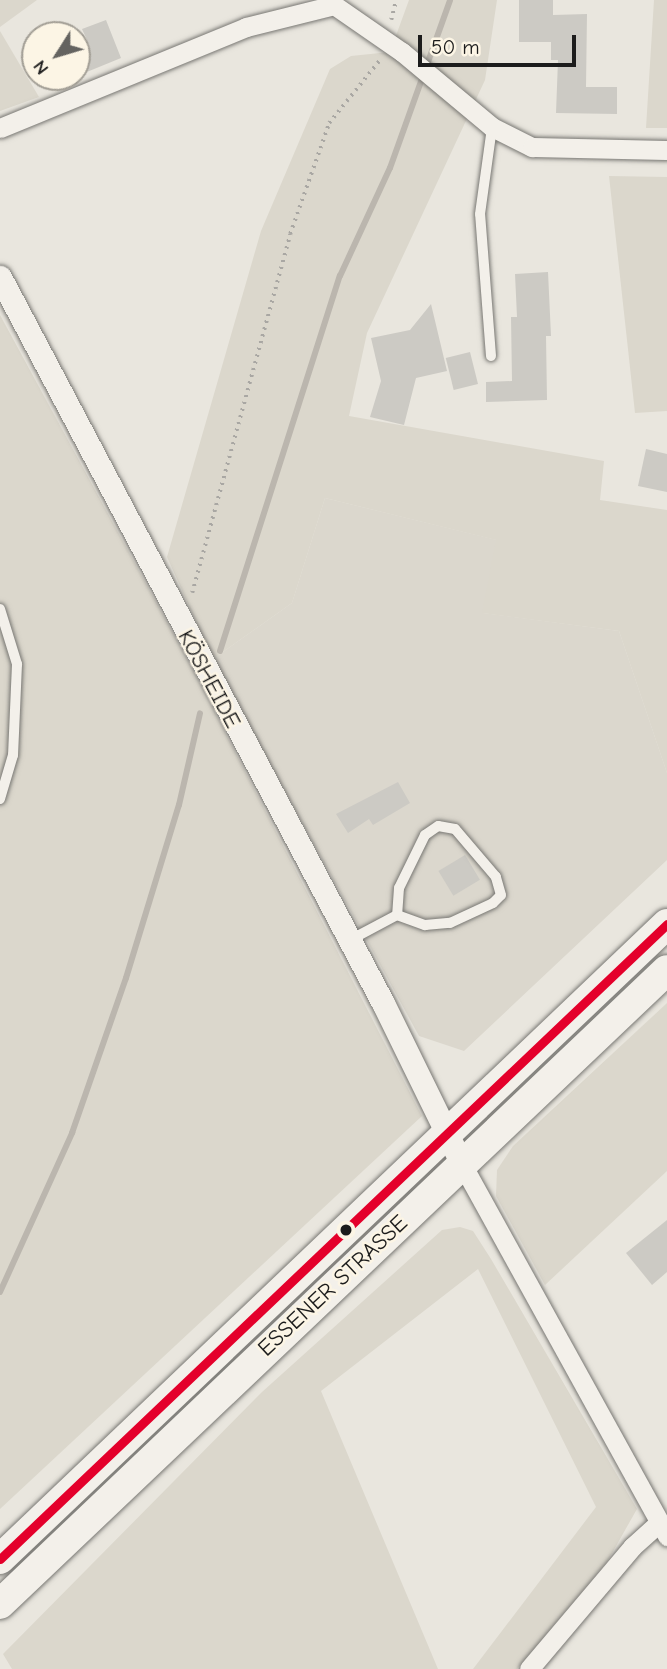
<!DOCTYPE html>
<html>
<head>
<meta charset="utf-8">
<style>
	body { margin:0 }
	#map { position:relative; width:667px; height:1669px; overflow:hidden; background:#e9e6de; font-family:"Comic Neue",sans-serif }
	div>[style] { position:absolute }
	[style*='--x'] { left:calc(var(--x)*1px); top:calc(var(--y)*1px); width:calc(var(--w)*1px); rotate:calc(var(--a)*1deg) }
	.built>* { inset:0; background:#dbd7cd }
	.green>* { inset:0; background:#dbd7cc }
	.stream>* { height:6px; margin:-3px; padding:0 3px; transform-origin:3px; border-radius:3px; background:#bbb6ae }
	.building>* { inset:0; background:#cccac4; transform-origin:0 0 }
	.path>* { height:3.5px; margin-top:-1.75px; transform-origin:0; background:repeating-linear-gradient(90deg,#a9a7a3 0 2px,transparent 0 7px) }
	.roads { filter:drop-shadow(0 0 2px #787773) drop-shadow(0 0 2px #787773) }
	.service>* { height:10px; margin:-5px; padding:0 5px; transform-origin:5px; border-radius:5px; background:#f3f0ea }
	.minor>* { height:19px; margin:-9.5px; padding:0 9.5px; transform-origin:9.5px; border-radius:9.5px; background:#f3f0ea }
	.tertiary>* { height:23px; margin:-11.5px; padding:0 11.5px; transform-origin:11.5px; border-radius:11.5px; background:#f3f0ea }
	.primary>* { height:30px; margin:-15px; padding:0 15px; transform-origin:15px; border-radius:15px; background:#f3f0ea }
	.bus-1>* { height:9px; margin:-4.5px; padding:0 4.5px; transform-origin:4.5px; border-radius:4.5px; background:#e4002b }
	.dots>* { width:19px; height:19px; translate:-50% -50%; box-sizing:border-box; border:4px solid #fcf5e5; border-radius:50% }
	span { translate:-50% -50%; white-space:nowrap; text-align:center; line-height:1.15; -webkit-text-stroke:5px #fcf5e5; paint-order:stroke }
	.street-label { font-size:23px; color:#1c1c1c }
	.north { position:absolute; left:21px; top:21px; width:70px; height:70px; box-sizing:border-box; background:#fcf5e5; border:2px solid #a29e95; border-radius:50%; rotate:233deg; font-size:19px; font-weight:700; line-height:28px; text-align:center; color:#1c1c1c }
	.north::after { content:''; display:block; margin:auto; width:24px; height:32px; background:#646360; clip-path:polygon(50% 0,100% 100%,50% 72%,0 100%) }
	.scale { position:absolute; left:418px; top:35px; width:158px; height:32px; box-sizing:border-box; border:4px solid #1c1c1c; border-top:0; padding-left:9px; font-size:21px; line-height:24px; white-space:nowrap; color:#1c1c1c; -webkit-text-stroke:5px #fcf5e5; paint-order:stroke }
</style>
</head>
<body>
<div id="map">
	<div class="built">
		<div style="clip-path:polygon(325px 498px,497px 540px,483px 613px,619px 631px,667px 773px,667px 860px,464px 1051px,419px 1036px,213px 659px,292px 603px)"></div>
	</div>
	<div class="green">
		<div style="clip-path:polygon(0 0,37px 0,0 27px)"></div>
		<div style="clip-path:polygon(409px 0,497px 0,485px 80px,367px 333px,349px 416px,604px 461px,600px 500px,667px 510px,667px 773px,619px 631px,482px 613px,496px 540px,325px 498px,292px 603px,213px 659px,167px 557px,261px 231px,330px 69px,351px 56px,390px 52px)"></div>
		<div style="clip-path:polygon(654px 0,667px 0,667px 128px,646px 128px)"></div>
		<div style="clip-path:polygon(0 31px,39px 97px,0 111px)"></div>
		<div style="clip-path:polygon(609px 176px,667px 177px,667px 411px,635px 413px)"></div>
		<div style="clip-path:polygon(0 315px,194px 672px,422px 1116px,0 1509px)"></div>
		<div style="clip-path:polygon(667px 1003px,667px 1171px,545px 1285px,496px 1196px,497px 1170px,513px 1146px)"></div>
		<div style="clip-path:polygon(460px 1227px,473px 1231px,491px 1259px,637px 1509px,607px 1562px,517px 1669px,473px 1669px,596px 1507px,478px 1269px,321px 1391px,438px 1669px,12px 1669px,3px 1654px,262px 1392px,442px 1230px)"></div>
	</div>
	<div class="stream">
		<div style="--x:220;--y:651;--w:394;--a:-72.3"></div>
		<div style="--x:340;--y:276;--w:119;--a:-65.2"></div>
		<div style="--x:390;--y:168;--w:178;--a:-70.3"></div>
		<div style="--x:0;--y:1292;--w:175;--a:-65.6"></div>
		<div style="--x:72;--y:1133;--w:164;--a:-70.8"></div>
		<div style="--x:126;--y:978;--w:181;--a:-73"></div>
		<div style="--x:179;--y:805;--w:94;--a:-77.1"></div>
	</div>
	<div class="building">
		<div style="clip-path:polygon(519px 0,553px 0,553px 15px,587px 14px,586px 87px,617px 87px,617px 114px,556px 113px,558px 60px,551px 60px,551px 42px,519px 42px)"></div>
		<div style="clip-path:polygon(106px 20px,121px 58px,77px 76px,77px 44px,87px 40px,82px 29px)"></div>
		<div style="clip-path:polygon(548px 272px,551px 336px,546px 336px,547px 400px,486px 402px,486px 382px,512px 381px,511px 317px,517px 317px,515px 274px)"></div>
		<div style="clip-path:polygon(431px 304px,447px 371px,416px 378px,404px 425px,370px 417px,381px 381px,371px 338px,410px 330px)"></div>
		<div style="left:470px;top:352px;width:33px;height:25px;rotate:76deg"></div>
		<div style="clip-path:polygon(646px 449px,667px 454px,667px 492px,638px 486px)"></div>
		<div style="clip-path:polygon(398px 782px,410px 803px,373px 825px,369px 819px,348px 833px,336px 814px)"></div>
		<div style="left:465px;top:855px;width:29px;height:31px;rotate:59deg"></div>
		<div style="clip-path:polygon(667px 1220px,667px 1272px,652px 1285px,626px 1253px)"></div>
	</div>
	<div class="path">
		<div style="--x:391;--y:20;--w:21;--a:-76"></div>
		<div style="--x:192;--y:593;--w:372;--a:-74.7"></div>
		<div style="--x:290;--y:234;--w:118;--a:-70.6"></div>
		<div style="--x:329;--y:123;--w:80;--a:-51.1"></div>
	</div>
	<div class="roads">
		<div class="service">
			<div style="--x:491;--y:356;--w:142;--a:-94.4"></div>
			<div style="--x:480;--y:214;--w:88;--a:-82.1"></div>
			<div style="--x:0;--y:609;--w:58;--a:72.8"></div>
			<div style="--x:17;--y:664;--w:91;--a:92.5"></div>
			<div style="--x:13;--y:755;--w:46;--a:106.5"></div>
			<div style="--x:350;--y:940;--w:53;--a:-28"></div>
			<div style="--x:397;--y:915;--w:30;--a:20"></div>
			<div style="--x:425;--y:925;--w:25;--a:-5"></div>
			<div style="--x:450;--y:923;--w:47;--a:-24.9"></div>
			<div style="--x:493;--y:903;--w:11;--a:-45"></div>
			<div style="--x:501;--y:895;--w:19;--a:-106"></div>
			<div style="--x:496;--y:877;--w:63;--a:-130.5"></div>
			<div style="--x:455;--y:829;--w:17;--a:-170"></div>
			<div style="--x:438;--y:826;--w:16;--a:145"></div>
			<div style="--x:425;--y:835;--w:59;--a:116.1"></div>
			<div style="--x:399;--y:888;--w:27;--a:94"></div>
		</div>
		<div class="minor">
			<div style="--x:0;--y:128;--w:266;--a:-22.3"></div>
			<div style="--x:246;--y:27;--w:91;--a:-14"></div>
			<div style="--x:334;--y:5;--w:83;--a:34.7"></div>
			<div style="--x:402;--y:52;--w:117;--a:39.8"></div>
			<div style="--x:492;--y:127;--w:45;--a:26.6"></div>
			<div style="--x:532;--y:147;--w:135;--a:1.3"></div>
			<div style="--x:463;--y:1166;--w:423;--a:61.1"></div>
			<div style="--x:529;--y:1669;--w:160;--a:-49.8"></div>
			<div style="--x:632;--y:1547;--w:36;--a:-42"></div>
		</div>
		<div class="tertiary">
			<div style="--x:0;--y:277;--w:821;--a:62.19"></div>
			<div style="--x:383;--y:1003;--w:182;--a:63.9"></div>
		</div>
		<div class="primary">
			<div style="--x:0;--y:1559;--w:921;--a:-43.59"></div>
			<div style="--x:0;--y:1604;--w:920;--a:-43.55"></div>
		</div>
	</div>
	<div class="bus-1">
		<div style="--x:0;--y:1559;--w:921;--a:-43.59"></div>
	</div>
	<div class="dots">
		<div style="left:346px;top:1230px;background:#1c1c1c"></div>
	</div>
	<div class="street-label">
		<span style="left:209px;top:679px;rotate:62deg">KÖSHEIDE</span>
		<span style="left:333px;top:1286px;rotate:-43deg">ESSENER STRASSE</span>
	</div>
	<div class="north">N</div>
	<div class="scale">50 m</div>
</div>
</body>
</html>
